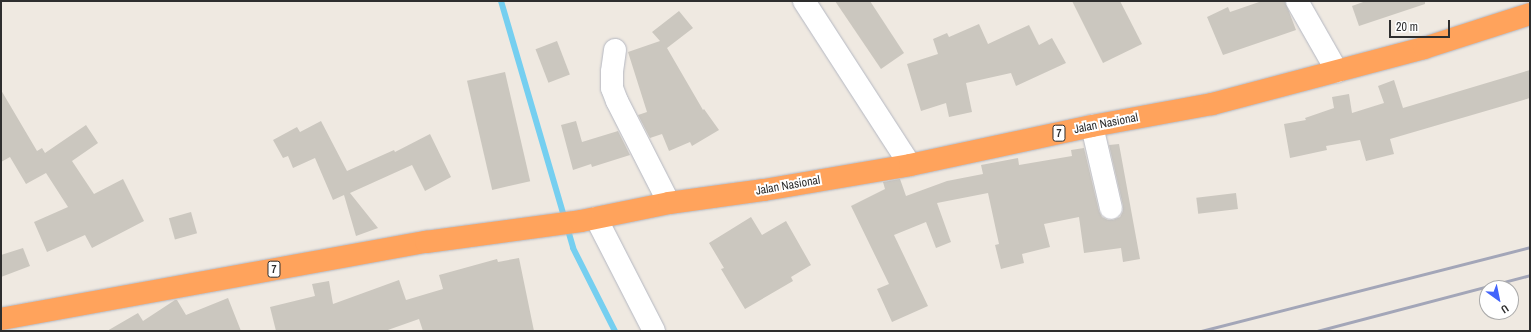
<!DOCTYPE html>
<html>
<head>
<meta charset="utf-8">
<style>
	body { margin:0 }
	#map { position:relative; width:1531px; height:332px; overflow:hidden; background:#efe9e1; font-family:"Archivo Narrow",sans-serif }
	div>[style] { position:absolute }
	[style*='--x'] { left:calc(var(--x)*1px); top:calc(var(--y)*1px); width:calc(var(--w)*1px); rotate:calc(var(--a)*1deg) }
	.stream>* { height:6px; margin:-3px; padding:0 3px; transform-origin:3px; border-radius:3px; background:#75cff0 }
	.building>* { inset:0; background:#cbc7bf; transform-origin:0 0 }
	.roads { filter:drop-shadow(0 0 1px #b4b7c1) drop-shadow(0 0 1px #b4b7c1) }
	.minor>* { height:22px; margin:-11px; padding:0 11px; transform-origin:11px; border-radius:11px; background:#fff }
	.highway>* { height:22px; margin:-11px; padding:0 11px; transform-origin:11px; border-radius:11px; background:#ffa35c }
	.rail>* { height:3px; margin:-1.5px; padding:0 1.5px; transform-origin:1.5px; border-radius:1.5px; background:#a3a6b8 }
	span { translate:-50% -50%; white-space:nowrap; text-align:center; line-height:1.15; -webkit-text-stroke:4px #fff; paint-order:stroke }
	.shield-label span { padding:1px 3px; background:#fff; border:1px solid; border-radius:3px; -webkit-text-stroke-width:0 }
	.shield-label { font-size:11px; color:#2e2e2e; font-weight:700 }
	.street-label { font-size:12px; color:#2e2e2e }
	.frame { position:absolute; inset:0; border:2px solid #2e2e2e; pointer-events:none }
	.north { position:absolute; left:1479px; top:280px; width:40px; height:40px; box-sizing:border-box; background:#fff; border:1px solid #ababab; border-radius:50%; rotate:147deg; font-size:11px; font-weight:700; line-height:16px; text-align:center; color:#2e2e2e }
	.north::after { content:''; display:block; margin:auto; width:14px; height:18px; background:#4264fb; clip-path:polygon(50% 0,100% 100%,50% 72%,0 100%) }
	.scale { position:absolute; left:1389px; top:20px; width:61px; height:18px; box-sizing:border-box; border:2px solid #2e2e2e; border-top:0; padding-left:5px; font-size:12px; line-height:14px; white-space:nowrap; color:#2e2e2e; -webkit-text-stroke:3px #fff; paint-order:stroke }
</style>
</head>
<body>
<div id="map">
	<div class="stream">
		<div style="--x:501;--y:1;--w:257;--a:73.7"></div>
		<div style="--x:573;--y:248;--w:93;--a:63.2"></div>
	</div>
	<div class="building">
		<div style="clip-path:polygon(835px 1px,870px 1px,904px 53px,881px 69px)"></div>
		<div style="clip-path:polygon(1072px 1px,1120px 1px,1142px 44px,1103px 63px)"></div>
		<div style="clip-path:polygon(1262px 1px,1285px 1px,1296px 30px,1223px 55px,1207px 17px,1228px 7px,1230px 12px)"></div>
		<div style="clip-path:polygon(1366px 1px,1425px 1px,1425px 4px,1359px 26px,1352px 6px)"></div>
		<div style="clip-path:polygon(679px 11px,693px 28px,667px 48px,703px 110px,704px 109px,719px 130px,692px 146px,690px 142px,669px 151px,662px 134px,650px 138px,638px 115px,647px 112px,628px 52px,660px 41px,652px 32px)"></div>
		<div style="clip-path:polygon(979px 24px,988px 44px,1029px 25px,1039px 45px,1052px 38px,1066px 63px,1016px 86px,1011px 73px,966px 83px,972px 112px,949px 117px,946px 103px,921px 111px,907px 64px,938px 54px,933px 39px,947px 33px,949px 37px)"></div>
		<div style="left:557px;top:41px;width:36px;height:23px;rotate:69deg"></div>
		<div style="clip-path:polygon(1530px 70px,1530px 98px,1390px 139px,1394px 154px,1366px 161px,1360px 140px,1326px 146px,1327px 150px,1290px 158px,1284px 124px,1306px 120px,1305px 118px,1334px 108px,1332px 97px,1349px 94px,1352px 113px,1384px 103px,1378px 86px,1394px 80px,1403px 108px)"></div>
		<div style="left:505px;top:72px;width:112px;height:39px;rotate:77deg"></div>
		<div style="clip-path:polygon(1px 90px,37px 151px,42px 148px,45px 153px,86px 125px,98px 143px,72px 161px,94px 194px,123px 179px,144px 221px,92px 248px,85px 235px,47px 252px,34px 222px,68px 207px,46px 173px,26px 184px,10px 157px,1px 162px)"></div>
		<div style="clip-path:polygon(321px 121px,347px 171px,394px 150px,395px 152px,430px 134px,451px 177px,425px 191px,412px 165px,350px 193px,378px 228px,356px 236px,344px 195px,333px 200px,315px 158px,293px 168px,288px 156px,283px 158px,273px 140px,297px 127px,300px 132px)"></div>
		<div style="clip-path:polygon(576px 121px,582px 142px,618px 131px,630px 155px,592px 167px,591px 164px,573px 170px,561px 125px)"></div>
		<div style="clip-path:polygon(1119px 144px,1140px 259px,1123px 262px,1121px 248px,1084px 253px,1079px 217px,1044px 224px,1050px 247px,1022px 254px,1024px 263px,1001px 269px,995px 245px,999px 244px,988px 193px,937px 203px,951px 242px,936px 248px,926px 222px,894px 235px,928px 306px,892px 322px,877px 289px,889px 284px,851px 206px,885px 189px,883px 182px,900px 179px,906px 196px,947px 181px,983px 174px,981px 165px,1018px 158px,1019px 165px,1072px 156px,1071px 150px,1084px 148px,1099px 211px,1102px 217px,1108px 220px,1113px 220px,1120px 217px,1123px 211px,1123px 206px,1109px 145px)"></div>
		<div style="left:1236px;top:193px;width:16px;height:40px;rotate:83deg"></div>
		<div style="left:191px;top:212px;width:22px;height:23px;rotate:74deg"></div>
		<div style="clip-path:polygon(751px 217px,762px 235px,786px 221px,811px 265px,791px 277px,793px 281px,745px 309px,721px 269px,724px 268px,709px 243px)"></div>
		<div style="clip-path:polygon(23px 248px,30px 266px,1px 277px,1px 255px)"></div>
		<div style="clip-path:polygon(519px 258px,534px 331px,423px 331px,419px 319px,385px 331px,276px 331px,270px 307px,315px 296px,312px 284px,329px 281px,333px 304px,399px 280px,406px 300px,443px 289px,439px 275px,497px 259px,498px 262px)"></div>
		<div style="clip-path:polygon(228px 298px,241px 331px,107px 331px,138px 313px,143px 321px,175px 300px,177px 300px,186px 315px)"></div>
	</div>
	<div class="roads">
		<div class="minor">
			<div style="--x:804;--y:1;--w:195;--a:57.1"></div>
			<div style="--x:1297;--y:1;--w:81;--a:60.3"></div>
			<div style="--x:615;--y:50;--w:22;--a:98"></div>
			<div style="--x:612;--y:72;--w:16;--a:90"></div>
			<div style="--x:612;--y:88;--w:14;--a:69"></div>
			<div style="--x:617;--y:101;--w:114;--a:63"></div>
			<div style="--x:1092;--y:126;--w:84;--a:77"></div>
			<div style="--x:596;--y:218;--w:127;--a:62.8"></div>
		</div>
		<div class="highway">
			<div style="--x:1;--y:319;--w:432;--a:-10.3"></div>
			<div style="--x:426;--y:242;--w:156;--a:-7.7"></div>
			<div style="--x:581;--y:221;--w:90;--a:-11.6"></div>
			<div style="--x:669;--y:203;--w:96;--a:-7.8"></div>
			<div style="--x:764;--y:190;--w:148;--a:-9.7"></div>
			<div style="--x:910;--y:165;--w:186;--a:-12.1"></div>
			<div style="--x:1092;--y:126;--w:122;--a:-10.4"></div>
			<div style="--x:1212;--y:104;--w:219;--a:-14.8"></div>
			<div style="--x:1424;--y:48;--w:111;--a:-17.8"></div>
		</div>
	</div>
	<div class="rail">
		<div style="--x:1201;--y:331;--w:340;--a:-14.3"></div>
		<div style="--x:1317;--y:331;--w:220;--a:-14.7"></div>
	</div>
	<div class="shield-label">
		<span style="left:1059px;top:133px">7</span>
		<span style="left:274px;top:269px">7</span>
	</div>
	<div class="street-label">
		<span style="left:1106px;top:124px;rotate:-11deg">Jalan Nasional</span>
		<span style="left:788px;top:186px;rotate:-10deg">Jalan Nasional</span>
	</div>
	<div class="frame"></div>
	<div class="north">U</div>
	<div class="scale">20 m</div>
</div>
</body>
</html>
